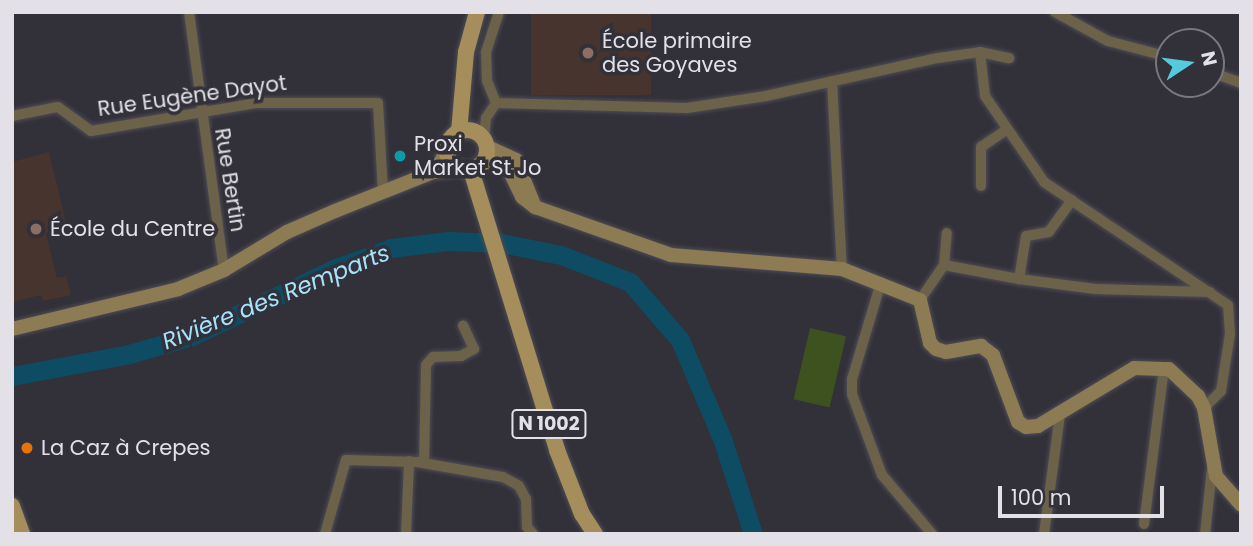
<!DOCTYPE html>
<html>
<head>
<meta charset="utf-8">
<style>
	body { margin:0 }
	#map { position:relative; width:1253px; height:546px; overflow:hidden; background:#323039; font-family:Poppins,sans-serif }
	div>[style] { position:absolute }
	[style*='--x'] { left:calc(var(--x)*1px); top:calc(var(--y)*1px); width:calc(var(--w)*1px); rotate:calc(var(--a)*1deg) }
	.education>* { inset:0; background:#48342f; transform-origin:0 0 }
	.green>* { inset:0; background:#3d521e; transform-origin:0 0 }
	.river>* { height:19px; margin:-9.5px; padding:0 9.5px; transform-origin:9.5px; border-radius:9.5px; background:#0e4c63 }
	.roads { filter:drop-shadow(0 0 2px #4e4c55) drop-shadow(0 0 2px #4e4c55) }
	.street>* { height:10px; margin:-5px; padding:0 5px; transform-origin:5px; border-radius:5px; background:#6c6149 }
	.secondary>* { height:14px; margin:-7px; padding:0 7px; transform-origin:7px; border-radius:7px; background:#8c7b53 }
	.primary>* { height:16px; margin:-8px; padding:0 8px; transform-origin:8px; border-radius:8px; background:#a58e5b }
	.primary>.ring { margin:-8px; padding:0; box-sizing:content-box; background:none; border:16px solid #a58e5b; border-radius:50% }
	.dots>* { width:19px; height:19px; translate:-50% -50%; box-sizing:border-box; border:4px solid #323039; border-radius:50% }
	span { translate:-50% -50%; white-space:nowrap; text-align:center; line-height:1.15; -webkit-text-stroke:7px #323039; paint-order:stroke }
	.shield-label span { padding:2px 5px; background:#323039; border:2px solid; border-radius:5px; -webkit-text-stroke-width:0 }
	.shield-label { font-size:19px; color:#e3e1e7; font-weight:700 }
	.poi-label { font-size:21px; color:#e3e1e7 }
	.left { translate:0 -50%; text-align:left }
	.street-label { font-size:21px; color:#e3e1e7 }
	.water-label { font-size:23px; color:#a6e2fc; font-style:italic }
	.frame { position:absolute; inset:0; border:14px solid #e3e1e7; pointer-events:none }
	.north { position:absolute; left:1155px; top:28px; width:70px; height:70px; box-sizing:border-box; background:#323039; border:2px solid #79777f; border-radius:50%; rotate:77deg; font-size:19px; font-weight:700; line-height:28px; text-align:center; color:#e3e1e7 }
	.north::after { content:''; display:block; margin:auto; width:24px; height:32px; background:#53cbda; clip-path:polygon(50% 0,100% 100%,50% 72%,0 100%) }
	.scale { position:absolute; left:998px; top:486px; width:166px; height:32px; box-sizing:border-box; border:4px solid #e3e1e7; border-top:0; padding-left:9px; font-size:21px; line-height:24px; white-space:nowrap; color:#e3e1e7; -webkit-text-stroke:5px #323039; paint-order:stroke }
</style>
</head>
<body>
<div id="map">
	<div class="education">
		<div style="left:531px;top:12px;width:120px;height:83px"></div>
		<div style="clip-path:polygon(49px 152px,67px 227px,46px 233px,57px 278px,66px 276px,71px 295px,43px 301px,41px 295px,12px 302px,12px 162px)"></div>
	</div>
	<div class="green">
		<div style="left:810px;top:328px;width:37px;height:73px;rotate:13deg"></div>
	</div>
	<div class="river">
		<div style="--x:12;--y:376;--w:119;--a:-10.6"></div>
		<div style="--x:129;--y:354;--w:66;--a:-15.9"></div>
		<div style="--x:192;--y:336;--w:159;--a:-25.3"></div>
		<div style="--x:336;--y:268;--w:59;--a:-20"></div>
		<div style="--x:391;--y:248;--w:57;--a:-7"></div>
		<div style="--x:448;--y:241;--w:53;--a:2.2"></div>
		<div style="--x:501;--y:243;--w:61;--a:11.3"></div>
		<div style="--x:561;--y:255;--w:74;--a:21.4"></div>
		<div style="--x:630;--y:282;--w:77;--a:49.2"></div>
		<div style="--x:680;--y:340;--w:110;--a:66.9"></div>
		<div style="--x:723;--y:441;--w:98;--a:72.1"></div>
	</div>
	<div class="roads">
		<div class="street">
			<div style="--x:189;--y:12;--w:260;--a:82.3"></div>
			<div style="--x:1055;--y:12;--w:60;--a:28.7"></div>
			<div style="--x:1108;--y:41;--w:63;--a:14.7"></div>
			<div style="--x:980;--y:52;--w:44;--a:83.5"></div>
			<div style="--x:985;--y:96;--w:104;--a:55.5"></div>
			<div style="--x:1044;--y:182;--w:221;--a:33.8"></div>
			<div style="--x:1228;--y:305;--w:29;--a:86"></div>
			<div style="--x:1230;--y:334;--w:58;--a:99"></div>
			<div style="--x:1221;--y:391;--w:24;--a:135"></div>
			<div style="--x:1211;--y:72;--w:32;--a:20"></div>
			<div style="--x:832;--y:81;--w:188;--a:87"></div>
			<div style="--x:496;--y:103;--w:191;--a:1.5"></div>
			<div style="--x:687;--y:108;--w:80;--a:-8.6"></div>
			<div style="--x:766;--y:96;--w:176;--a:-12.5"></div>
			<div style="--x:938;--y:58;--w:42;--a:-8.1"></div>
			<div style="--x:980;--y:52;--w:30;--a:12"></div>
			<div style="--x:496;--y:103;--w:24;--a:-112"></div>
			<div style="--x:487;--y:81;--w:29;--a:-92"></div>
			<div style="--x:486;--y:52;--w:42;--a:-72"></div>
			<div style="--x:12;--y:116;--w:47;--a:-11.1"></div>
			<div style="--x:58;--y:107;--w:41;--a:36"></div>
			<div style="--x:91;--y:131;--w:167;--a:-9.6"></div>
			<div style="--x:256;--y:103;--w:122;--a:0"></div>
			<div style="--x:378;--y:103;--w:90;--a:86.8"></div>
			<div style="--x:484;--y:140;--w:22;--a:-85"></div>
			<div style="--x:486;--y:118;--w:18;--a:-56"></div>
			<div style="--x:981;--y:186;--w:39;--a:-90"></div>
			<div style="--x:981;--y:147;--w:30;--a:-34"></div>
			<div style="--x:1072;--y:200;--w:39;--a:126"></div>
			<div style="--x:1049;--y:232;--w:23;--a:170"></div>
			<div style="--x:1026;--y:236;--w:44;--a:99.2"></div>
			<div style="--x:1019;--y:279;--w:77;--a:7.5"></div>
			<div style="--x:1095;--y:289;--w:115;--a:1.5"></div>
			<div style="--x:944;--y:265;--w:76;--a:10.6"></div>
			<div style="--x:881;--y:282;--w:101;--a:106.6"></div>
			<div style="--x:852;--y:379;--w:15;--a:90"></div>
			<div style="--x:852;--y:394;--w:86;--a:69.7"></div>
			<div style="--x:882;--y:475;--w:77;--a:49.7"></div>
			<div style="--x:920;--y:300;--w:42;--a:-55.6"></div>
			<div style="--x:944;--y:265;--w:32;--a:-85"></div>
			<div style="--x:424;--y:463;--w:98;--a:-88.8"></div>
			<div style="--x:426;--y:365;--w:11;--a:-49"></div>
			<div style="--x:433;--y:357;--w:28;--a:-2"></div>
			<div style="--x:461;--y:356;--w:15;--a:-28"></div>
			<div style="--x:474;--y:349;--w:26;--a:-115"></div>
			<div style="--x:1144;--y:524;--w:157;--a:-82.7"></div>
			<div style="--x:325;--y:534;--w:77;--a:-74.2"></div>
			<div style="--x:346;--y:460;--w:71;--a:1.6"></div>
			<div style="--x:417;--y:462;--w:87;--a:9.9"></div>
			<div style="--x:503;--y:477;--w:18;--a:29"></div>
			<div style="--x:519;--y:486;--w:15;--a:62"></div>
			<div style="--x:526;--y:499;--w:28;--a:88"></div>
			<div style="--x:527;--y:527;--w:9;--a:49"></div>
			<div style="--x:406;--y:534;--w:73;--a:-87.6"></div>
			<div style="--x:1044;--y:534;--w:121;--a:-82.4"></div>
			<div style="--x:1205;--y:534;--w:66;--a:-83.9"></div>
		</div>
		<div class="secondary">
			<div style="--x:486;--y:146;--w:33;--a:25"></div>
			<div style="--x:516;--y:160;--w:51;--a:68"></div>
			<div style="--x:484;--y:160;--w:25;--a:18"></div>
			<div style="--x:508;--y:168;--w:32;--a:64"></div>
			<div style="--x:522;--y:197;--w:16;--a:38"></div>
			<div style="--x:535;--y:207;--w:144;--a:19.4"></div>
			<div style="--x:671;--y:255;--w:172;--a:4.7"></div>
			<div style="--x:842;--y:269;--w:84;--a:21.7"></div>
			<div style="--x:920;--y:300;--w:44;--a:76.9"></div>
			<div style="--x:930;--y:343;--w:8;--a:45"></div>
			<div style="--x:936;--y:349;--w:10;--a:17"></div>
			<div style="--x:946;--y:352;--w:36;--a:-10"></div>
			<div style="--x:981;--y:346;--w:15;--a:37"></div>
			<div style="--x:993;--y:355;--w:72;--a:69.5"></div>
			<div style="--x:1018;--y:422;--w:9;--a:32"></div>
			<div style="--x:1026;--y:427;--w:12;--a:-5"></div>
			<div style="--x:1038;--y:426;--w:112;--a:-31.1"></div>
			<div style="--x:1134;--y:368;--w:35;--a:2"></div>
			<div style="--x:1169;--y:369;--w:40;--a:43"></div>
			<div style="--x:1198;--y:396;--w:13;--a:63"></div>
			<div style="--x:1204;--y:408;--w:69;--a:80"></div>
			<div style="--x:1216;--y:476;--w:38;--a:49"></div>
			<div style="--x:435;--y:172;--w:25;--a:-61"></div>
			<div style="--x:12;--y:329;--w:171;--a:-13.5"></div>
			<div style="--x:178;--y:289;--w:50;--a:-22.4"></div>
			<div style="--x:224;--y:270;--w:74;--a:-31.1"></div>
			<div style="--x:287;--y:232;--w:52;--a:-23.6"></div>
			<div style="--x:335;--y:211;--w:105;--a:-21.7"></div>
			<div style="--x:433;--y:172;--w:28;--a:-6"></div>
		</div>
		<div class="primary">
			<div class="ring" style="left:447px;top:130px;width:24px;height:24px"></div>
			<div style="--x:459;--y:132;--w:80;--a:-85"></div>
			<div style="--x:466;--y:52;--w:41;--a:-74.6"></div>
			<div style="--x:471;--y:170;--w:293;--a:72.9"></div>
			<div style="--x:557;--y:450;--w:69;--a:68.7"></div>
			<div style="--x:582;--y:514;--w:24;--a:57"></div>
			<div style="--x:12;--y:506;--w:30;--a:70"></div>
		</div>
	</div>
	<div class="dots">
		<div style="left:588px;top:53px;background:#8d6e63"></div>
		<div style="left:400px;top:156px;background:#0f9aa8"></div>
		<div style="left:36px;top:229px;background:#8d6e63"></div>
		<div style="left:27px;top:448px;background:#e8710a"></div>
	</div>
	<div class="shield-label">
		<span style="left:549px;top:424px">N 1002</span>
	</div>
	<div class="poi-label">
		<span class="left" style="left:602px;top:53px">École primaire<br>des Goyaves</span>
		<span class="left" style="left:414px;top:156px">Proxi<br>Market St Jo</span>
		<span class="left" style="left:50px;top:229px">École du Centre</span>
		<span class="left" style="left:41px;top:448px">La Caz à Crepes</span>
	</div>
	<div class="street-label">
		<span style="left:192px;top:96px;rotate:-8deg">Rue Eugène Dayot</span>
		<span style="left:230px;top:180px;rotate:81deg">Rue Bertin</span>
	</div>
	<div class="water-label">
		<span style="left:276px;top:297px;rotate:-22deg">Rivière des Remparts</span>
	</div>
	<div class="frame"></div>
	<div class="north">N</div>
	<div class="scale">100 m</div>
</div>
</body>
</html>
